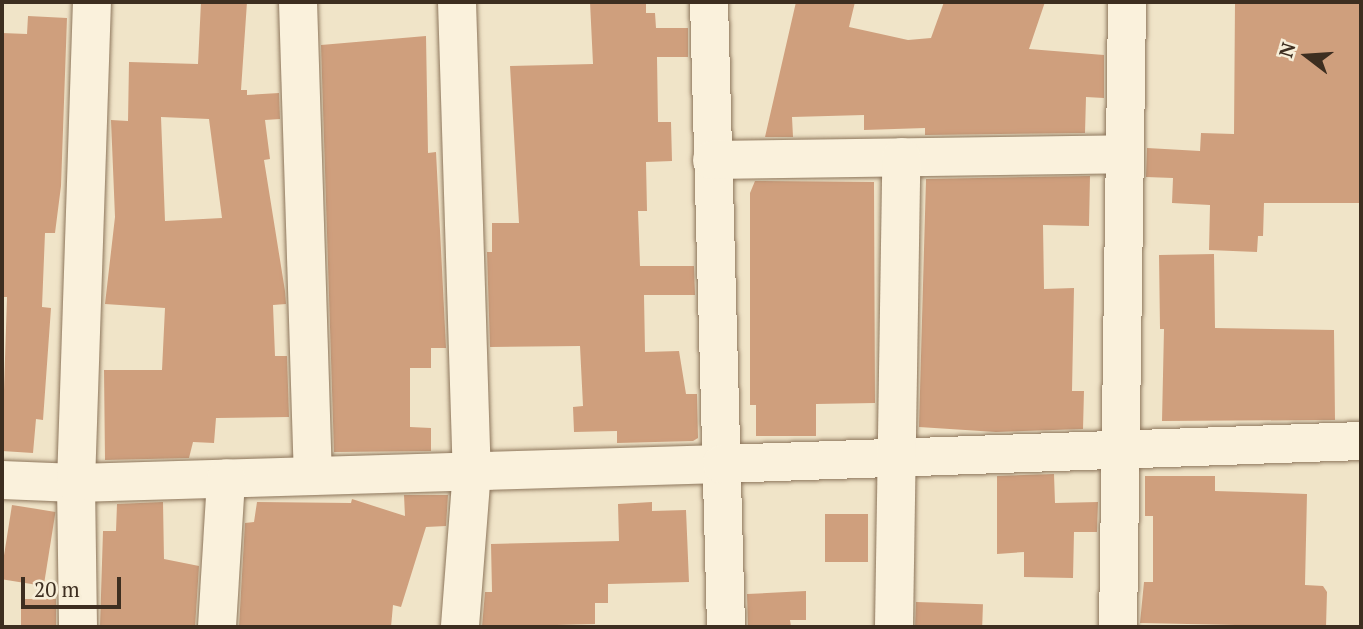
<!DOCTYPE html>
<html>
<head>
<meta charset="utf-8">
<style>
	body { margin:0 }
	#map { position:relative; width:1363px; height:629px; overflow:hidden; background:#f0e4c8; font-family:"PT Serif",serif }
	div>[style] { position:absolute }
	[style*='--x'] { left:calc(var(--x)*1px); top:calc(var(--y)*1px); width:calc(var(--w)*1px); rotate:calc(var(--a)*1deg) }
	.building>* { inset:0; background:#cf9f7d; transform-origin:0 0 }
	.roads { filter:drop-shadow(0 0 2px #8d765c) drop-shadow(0 0 2px #8d765c) }
	.minor>* { height:38px; margin:-19px; padding:0 19px; transform-origin:19px; border-radius:19px; background:#faf1dc }
	span { translate:-50% -50%; white-space:nowrap; text-align:center; line-height:1.15; -webkit-text-stroke:6px #f7eed8; paint-order:stroke }
	.frame { position:absolute; inset:0; border:4px solid #3d2e20; pointer-events:none }
	.north { position:absolute; left:1272px; top:21px; width:70px; height:70px; -webkit-text-stroke:5px #f7eed8; paint-order:stroke; rotate:287deg; font-size:19px; font-weight:700; line-height:28px; text-align:center; color:#3d2e20 }
	.north::after { content:''; display:block; margin:auto; width:24px; height:32px; background:#3d2e20; clip-path:polygon(50% 0,100% 100%,50% 72%,0 100%) }
	.scale { position:absolute; left:21px; top:577px; width:100px; height:32px; box-sizing:border-box; border:4px solid #3d2e20; border-top:0; padding-left:9px; font-size:21px; line-height:24px; white-space:nowrap; color:#3d2e20; -webkit-text-stroke:5px #f7eed8; paint-order:stroke }
</style>
</head>
<body>
<div id="map">
	<div class="building">
		<div style="clip-path:polygon(evenodd,201px 2px,247px 2px,241px 90px,247px 90px,247px 95px,279px 93px,280px 119px,265px 120px,270px 159px,264px 160px,285px 291px,286px 304px,273px 305px,275px 356px,287px 356px,289px 417px,216px 418px,214px 443px,193px 442px,189px 458px,105px 460px,104px 370px,162px 370px,165px 308px,105px 304px,115px 217px,111px 120px,128px 121px,129px 62px,198px 64px,201px 2px,161px 117px,209px 119px,222px 218px,165px 221px,161px 117px)"></div>
		<div style="clip-path:polygon(590px 2px,646px 2px,646px 13px,655px 13px,656px 28px,688px 28px,688px 57px,657px 57px,658px 122px,671px 122px,672px 161px,646px 162px,647px 211px,638px 211px,640px 266px,694px 266px,695px 295px,644px 295px,645px 352px,679px 351px,686px 394px,697px 394px,698px 438px,693px 441px,617px 443px,617px 431px,574px 432px,573px 407px,583px 406px,580px 346px,490px 347px,487px 252px,492px 252px,492px 223px,519px 223px,510px 66px,593px 64px)"></div>
		<div style="clip-path:polygon(796px 2px,855px 2px,849px 27px,908px 40px,931px 38px,944px 2px,1045px 2px,1029px 49px,1104px 55px,1104px 98px,1086px 97px,1085px 133px,925px 135px,925px 128px,864px 130px,864px 115px,792px 117px,793px 137px,765px 137px)"></div>
		<div style="clip-path:polygon(1235px 2px,1361px 2px,1361px 203px,1264px 203px,1263px 236px,1258px 236px,1257px 252px,1209px 250px,1210px 205px,1172px 203px,1173px 178px,1146px 177px,1147px 148px,1200px 151px,1201px 133px,1234px 134px)"></div>
		<div style="clip-path:polygon(28px 16px,67px 18px,61px 186px,55px 233px,45px 233px,42px 307px,51px 308px,43px 420px,36px 419px,33px 453px,2px 451px,7px 297px,2px 297px,2px 33px,27px 34px)"></div>
		<div style="clip-path:polygon(426px 36px,428px 153px,436px 152px,446px 348px,431px 348px,431px 368px,410px 368px,410px 427px,431px 428px,431px 451px,334px 452px,321px 45px)"></div>
		<div style="clip-path:polygon(1090px 176px,1089px 226px,1043px 225px,1044px 289px,1074px 288px,1072px 391px,1084px 391px,1083px 429px,996px 432px,919px 427px,926px 179px)"></div>
		<div style="clip-path:polygon(755px 181px,874px 182px,875px 403px,816px 404px,816px 436px,756px 436px,756px 405px,750px 405px,750px 193px)"></div>
		<div style="clip-path:polygon(1214px 254px,1215px 328px,1334px 330px,1335px 420px,1162px 421px,1164px 329px,1160px 329px,1159px 255px)"></div>
		<div style="clip-path:polygon(1054px 474px,1055px 503px,1098px 502px,1097px 532px,1074px 532px,1073px 578px,1024px 577px,1024px 552px,997px 554px,997px 476px)"></div>
		<div style="clip-path:polygon(1145px 476px,1215px 476px,1215px 491px,1307px 494px,1305px 585px,1323px 586px,1327px 592px,1326px 627px,1140px 623px,1144px 582px,1153px 582px,1153px 516px,1145px 516px)"></div>
		<div style="clip-path:polygon(404px 495px,448px 495px,446px 526px,426px 527px,401px 607px,393px 605px,391px 627px,239px 627px,245px 523px,254px 522px,257px 502px,351px 503px,352px 499px,405px 516px)"></div>
		<div style="clip-path:polygon(163px 502px,164px 559px,199px 566px,195px 627px,100px 627px,103px 531px,116px 531px,117px 504px)"></div>
		<div style="clip-path:polygon(652px 502px,652px 511px,686px 510px,689px 582px,608px 584px,608px 603px,595px 603px,595px 624px,482px 627px,485px 592px,492px 592px,491px 544px,619px 541px,618px 504px)"></div>
		<div style="left:12px;top:505px;width:44px;height:75px;rotate:9deg"></div>
		<div style="left:825px;top:514px;width:43px;height:48px"></div>
		<div style="clip-path:polygon(806px 591px,806px 620px,790px 620px,791px 627px,748px 627px,747px 594px)"></div>
		<div style="left:21px;top:599px;width:35px;height:28px"></div>
		<div style="left:916px;top:602px;width:67px;height:25px;rotate:2deg"></div>
	</div>
	<div class="roads">
		<div class="minor">
			<div style="--x:298;--y:2;--w:474;--a:88.2"></div>
			<div style="--x:457;--y:2;--w:468;--a:88.2"></div>
			<div style="--x:472;--y:470;--w:157;--a:94.4"></div>
			<div style="--x:709;--y:2;--w:625;--a:88.44"></div>
			<div style="--x:712;--y:160;--w:413;--a:-0.8"></div>
			<div style="--x:2;--y:480;--w:74;--a:2.3"></div>
			<div style="--x:76;--y:483;--w:646;--a:-1.68"></div>
			<div style="--x:722;--y:464;--w:639;--a:-2.06"></div>
			<div style="--x:78;--y:627;--w:144;--a:-90.8"></div>
			<div style="--x:76;--y:483;--w:481;--a:-88.1"></div>
			<div style="--x:217;--y:627;--w:149;--a:-86.5"></div>
			<div style="--x:894;--y:627;--w:470;--a:-89.1"></div>
			<div style="--x:1118;--y:627;--w:625;--a:-89.17"></div>
		</div>
	</div>
	<div class="frame"></div>
	<div class="north">N</div>
	<div class="scale">20 m</div>
</div>
</body>
</html>
